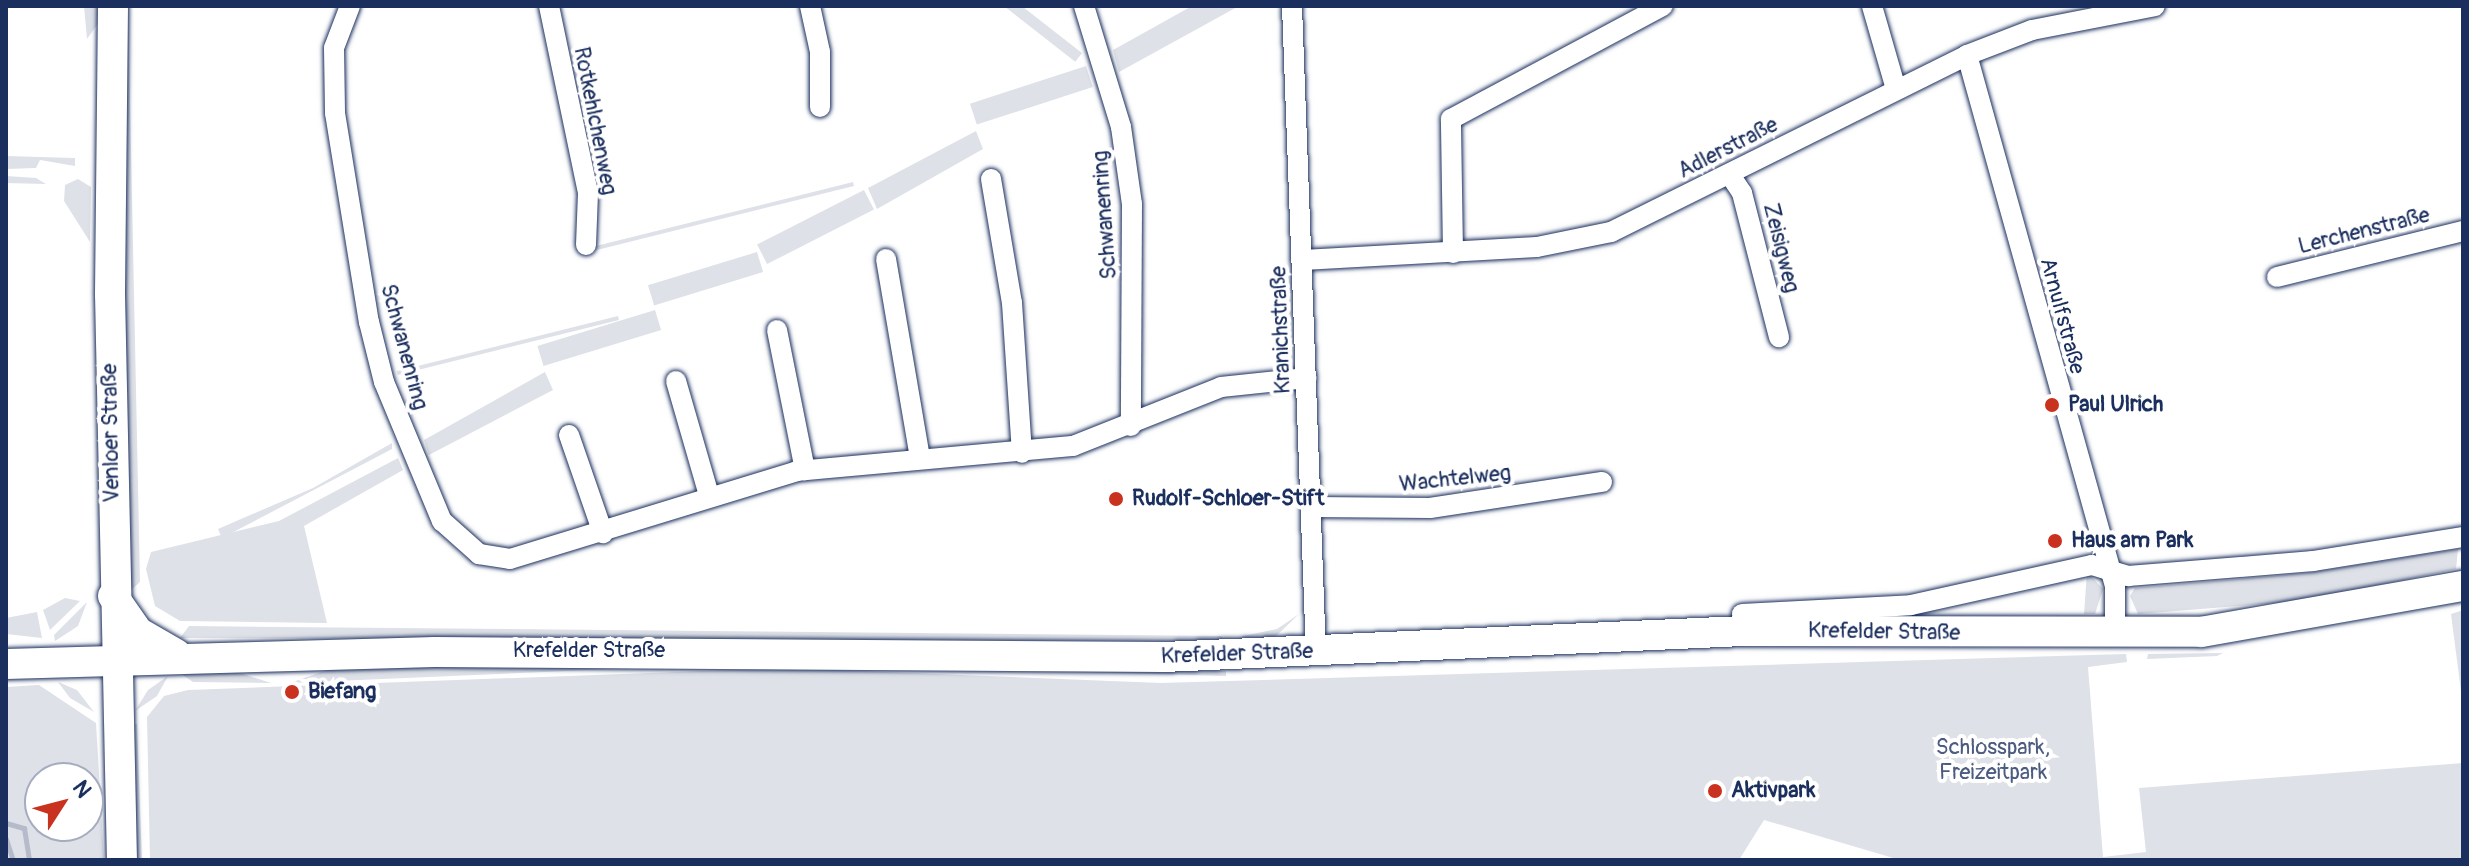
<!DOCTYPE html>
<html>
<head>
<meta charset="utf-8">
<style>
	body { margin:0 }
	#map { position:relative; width:2469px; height:866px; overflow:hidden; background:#fff; font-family:Pangolin,sans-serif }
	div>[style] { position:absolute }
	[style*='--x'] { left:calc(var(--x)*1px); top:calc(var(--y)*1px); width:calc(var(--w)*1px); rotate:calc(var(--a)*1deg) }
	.green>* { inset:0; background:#dee1e7; transform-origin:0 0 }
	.stream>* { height:5px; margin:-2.5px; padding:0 2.5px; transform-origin:2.5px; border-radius:2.5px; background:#b5bbca }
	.roads { filter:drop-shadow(0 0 2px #1b2f5e) drop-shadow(0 0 2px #1b2f5e) }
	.minor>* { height:20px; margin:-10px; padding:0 10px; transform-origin:10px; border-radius:10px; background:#fff }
	.secondary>* { height:30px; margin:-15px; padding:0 15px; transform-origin:15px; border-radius:15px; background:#fff }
	.dots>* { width:22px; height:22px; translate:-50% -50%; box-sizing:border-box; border:4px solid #fff; border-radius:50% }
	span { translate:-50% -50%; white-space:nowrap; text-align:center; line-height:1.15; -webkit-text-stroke:8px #fff; paint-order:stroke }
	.street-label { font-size:22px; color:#1b2f5e }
	.poi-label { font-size:22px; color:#1b2f5e; font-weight:700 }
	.left { translate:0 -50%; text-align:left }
	.park-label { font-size:22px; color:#4c5c80 }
	.frame { position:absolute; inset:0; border:8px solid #1b2f5e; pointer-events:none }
	.north { position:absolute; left:24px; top:762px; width:80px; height:80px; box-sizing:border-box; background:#fff; border:2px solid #a4acbf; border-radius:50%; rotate:54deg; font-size:22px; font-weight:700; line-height:32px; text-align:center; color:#1b2f5e }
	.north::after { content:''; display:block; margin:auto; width:28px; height:36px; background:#c8321e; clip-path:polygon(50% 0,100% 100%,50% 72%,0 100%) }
</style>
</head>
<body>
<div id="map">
	<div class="green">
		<div style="clip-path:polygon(84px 6px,99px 6px,99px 22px,87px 39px)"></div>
		<div style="clip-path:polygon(128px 6px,140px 582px,130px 591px,124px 356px)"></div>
		<div style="clip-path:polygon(1192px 6px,1239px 6px,1119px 72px,1113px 50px)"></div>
		<div style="left:1082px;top:53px;width:11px;height:258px;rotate:128deg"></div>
		<div style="left:1086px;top:66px;width:22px;height:122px;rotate:72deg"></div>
		<div style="clip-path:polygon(976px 131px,983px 149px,877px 209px,868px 188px)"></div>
		<div style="clip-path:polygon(6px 156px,75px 158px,75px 166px,40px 160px,36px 168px,6px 169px)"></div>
		<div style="clip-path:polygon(6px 176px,36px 178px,46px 184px,6px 183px)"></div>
		<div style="clip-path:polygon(78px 179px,91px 187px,90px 242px,64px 201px,65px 185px)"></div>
		<div style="left:853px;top:182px;width:4px;height:266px;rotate:76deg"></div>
		<div style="left:864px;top:190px;width:22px;height:120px;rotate:63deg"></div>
		<div style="left:757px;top:252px;width:21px;height:114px;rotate:73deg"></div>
		<div style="left:655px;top:310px;width:21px;height:123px;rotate:73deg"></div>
		<div style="left:618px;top:316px;width:4px;height:228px;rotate:76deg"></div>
		<div style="clip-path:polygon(545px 372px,553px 390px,429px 455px,424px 440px)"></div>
		<div style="clip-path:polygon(392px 443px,392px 449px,222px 538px,218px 529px,313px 488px)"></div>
		<div style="clip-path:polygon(398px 458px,403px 470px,304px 526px,327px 623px,180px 621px,155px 606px,146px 569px,151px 552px,279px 521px)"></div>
		<div style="clip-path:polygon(2458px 549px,2456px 569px,2302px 601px,2138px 614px,2130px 596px,2135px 588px,2307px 573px)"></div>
		<div style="clip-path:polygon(2087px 572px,2103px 589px,2095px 614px,2084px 614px)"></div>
		<div style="clip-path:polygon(65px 598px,80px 601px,50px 630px,43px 610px)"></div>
		<div style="clip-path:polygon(87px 602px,78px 626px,55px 641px,54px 635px)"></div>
		<div style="clip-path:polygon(2463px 610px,2463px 707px,2451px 614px)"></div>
		<div style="clip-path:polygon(37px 612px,42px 638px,6px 634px,6px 618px)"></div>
		<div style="clip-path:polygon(1299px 614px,1273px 639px,1240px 642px,1243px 636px,1277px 629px)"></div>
		<div style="clip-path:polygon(189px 626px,1221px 636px,1225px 641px,180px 638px)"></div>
		<div style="clip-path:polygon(2223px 653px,2217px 656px,2147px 659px,2148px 654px)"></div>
		<div style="clip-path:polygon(2126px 654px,2127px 662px,2088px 667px,2103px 857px,2146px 852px,2139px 788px,2463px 763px,2463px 860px,1900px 860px,1764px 820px,1739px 860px,150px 860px,147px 717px,164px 696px,188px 690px,782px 668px,1161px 683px)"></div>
		<div style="clip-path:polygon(638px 659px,1226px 671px,1226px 676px,755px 663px,290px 683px,330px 669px)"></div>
		<div style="clip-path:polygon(237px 672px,271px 683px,193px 682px,180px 673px)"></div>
		<div style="clip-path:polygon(168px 676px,157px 696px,135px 711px,148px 690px)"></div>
		<div style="clip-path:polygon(58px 682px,77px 690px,94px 712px,70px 698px)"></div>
		<div style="clip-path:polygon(evenodd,39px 685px,96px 723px,104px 860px,6px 860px,6px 687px,39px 685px,40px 778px,88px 778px,88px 826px,40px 826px,40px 778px)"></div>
		<div style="clip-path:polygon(132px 724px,137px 724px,142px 860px,135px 860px)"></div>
	</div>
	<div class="stream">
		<div style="--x:6;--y:823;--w:19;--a:16"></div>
		<div style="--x:24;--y:828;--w:32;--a:81"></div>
		<div style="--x:6;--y:839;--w:22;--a:72"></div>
	</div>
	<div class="roads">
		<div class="minor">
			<div style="--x:350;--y:6;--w:45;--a:110.9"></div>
			<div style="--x:334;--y:48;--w:65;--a:89.1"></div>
			<div style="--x:335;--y:113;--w:212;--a:80.8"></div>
			<div style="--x:369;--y:322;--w:62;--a:76"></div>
			<div style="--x:384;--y:382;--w:151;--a:67.4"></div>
			<div style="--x:442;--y:521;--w:50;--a:41.7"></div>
			<div style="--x:479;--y:554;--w:31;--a:9"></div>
			<div style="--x:510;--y:559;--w:300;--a:-17"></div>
			<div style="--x:797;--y:471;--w:277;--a:-5.2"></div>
			<div style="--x:1073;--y:446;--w:159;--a:-21.7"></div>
			<div style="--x:1221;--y:387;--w:86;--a:-6"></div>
			<div style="--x:549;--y:6;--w:191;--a:78.2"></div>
			<div style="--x:588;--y:193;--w:52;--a:92.2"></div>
			<div style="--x:810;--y:6;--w:47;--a:77.7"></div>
			<div style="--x:820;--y:52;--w:55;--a:90"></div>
			<div style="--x:1084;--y:6;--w:127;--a:73"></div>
			<div style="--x:1121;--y:127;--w:78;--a:81.9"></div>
			<div style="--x:1132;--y:204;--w:222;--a:90.3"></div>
			<div style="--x:1292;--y:6;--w:647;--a:87.88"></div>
			<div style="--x:1872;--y:6;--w:86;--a:73.9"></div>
			<div style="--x:1967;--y:55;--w:551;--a:74.43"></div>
			<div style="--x:2115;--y:586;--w:49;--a:90"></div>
			<div style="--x:1730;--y:175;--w:22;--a:56"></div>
			<div style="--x:1742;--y:193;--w:149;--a:75.6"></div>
			<div style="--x:991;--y:179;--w:126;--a:80.4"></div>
			<div style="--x:1012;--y:303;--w:150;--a:86.2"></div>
			<div style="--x:1453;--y:253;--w:134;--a:-90.9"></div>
			<div style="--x:1451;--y:119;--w:240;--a:-28.1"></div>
			<div style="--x:886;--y:259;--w:202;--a:80.3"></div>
			<div style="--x:1303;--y:260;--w:234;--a:-3.2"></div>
			<div style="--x:1537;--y:247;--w:76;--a:-11.5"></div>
			<div style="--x:1611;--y:232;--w:398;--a:-26.4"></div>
			<div style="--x:1967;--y:55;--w:70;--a:-21"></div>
			<div style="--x:2032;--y:30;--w:125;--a:-11"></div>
			<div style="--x:2277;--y:277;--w:192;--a:-13.9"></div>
			<div style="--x:777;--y:330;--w:143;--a:78.7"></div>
			<div style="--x:676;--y:381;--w:119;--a:73.9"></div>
			<div style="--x:569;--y:435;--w:104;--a:70.9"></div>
			<div style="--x:1311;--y:507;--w:119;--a:0.5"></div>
			<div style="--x:1430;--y:508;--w:174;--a:-8.6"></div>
			<div style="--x:1742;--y:614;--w:169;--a:-3"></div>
			<div style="--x:1911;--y:605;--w:185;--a:-12.5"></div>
			<div style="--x:2092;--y:565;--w:38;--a:17"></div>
			<div style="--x:2128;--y:576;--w:186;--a:-4.6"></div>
			<div style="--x:2313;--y:561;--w:152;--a:-9.1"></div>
		</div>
		<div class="secondary">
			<div style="--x:113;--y:6;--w:288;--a:90.6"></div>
			<div style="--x:110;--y:294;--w:566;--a:88.79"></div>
			<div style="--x:113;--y:596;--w:44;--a:55.2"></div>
			<div style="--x:138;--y:632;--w:44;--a:30.1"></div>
			<div style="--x:6;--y:664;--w:429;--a:-1.6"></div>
			<div style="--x:435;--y:652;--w:729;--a:0.39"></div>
			<div style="--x:1164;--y:657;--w:581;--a:-2.57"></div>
			<div style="--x:1744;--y:631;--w:457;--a:0.1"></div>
			<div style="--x:2201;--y:632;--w:266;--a:-10"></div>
		</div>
	</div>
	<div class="dots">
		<div style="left:2052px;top:405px;background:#c8321e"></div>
		<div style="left:1116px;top:499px;background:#c8321e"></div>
		<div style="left:2055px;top:541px;background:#c8321e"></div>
		<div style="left:292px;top:692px;background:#c8321e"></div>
		<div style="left:1715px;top:791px;background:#c8321e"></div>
	</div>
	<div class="street-label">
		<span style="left:595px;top:121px;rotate:79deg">Rotkehlchenweg</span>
		<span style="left:1728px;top:148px;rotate:-27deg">Adlerstraße</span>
		<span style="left:1105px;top:215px;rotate:-94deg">Schwanenring</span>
		<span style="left:2364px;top:231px;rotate:-14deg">Lerchenstraße</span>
		<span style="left:1781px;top:248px;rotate:76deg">Zeisigweg</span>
		<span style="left:2062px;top:316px;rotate:75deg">Arnulfstraße</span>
		<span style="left:1281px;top:330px;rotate:-92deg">Kranichstraße</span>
		<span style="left:404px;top:347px;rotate:75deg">Schwanenring</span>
		<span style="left:111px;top:433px;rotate:-91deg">Venloer Straße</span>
		<span style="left:1455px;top:479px;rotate:-6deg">Wachtelweg</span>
		<span style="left:1884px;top:632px;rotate:1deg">Krefelder Straße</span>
		<span style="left:589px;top:651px">Krefelder Straße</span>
		<span style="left:1237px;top:654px;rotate:-2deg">Krefelder Straße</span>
	</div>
	<div class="poi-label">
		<span class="left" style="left:2068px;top:405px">Paul Ulrich</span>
		<span class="left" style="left:1132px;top:499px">Rudolf-Schloer-Stift</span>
		<span class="left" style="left:2071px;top:541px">Haus am Park</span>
		<span class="left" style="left:308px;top:692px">Biefang</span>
		<span class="left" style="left:1731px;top:791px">Aktivpark</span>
	</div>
	<div class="park-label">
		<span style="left:1993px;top:760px">Schlosspark,<br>Freizeitpark</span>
	</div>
	<div class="frame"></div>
	<div class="north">N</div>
</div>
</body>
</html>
